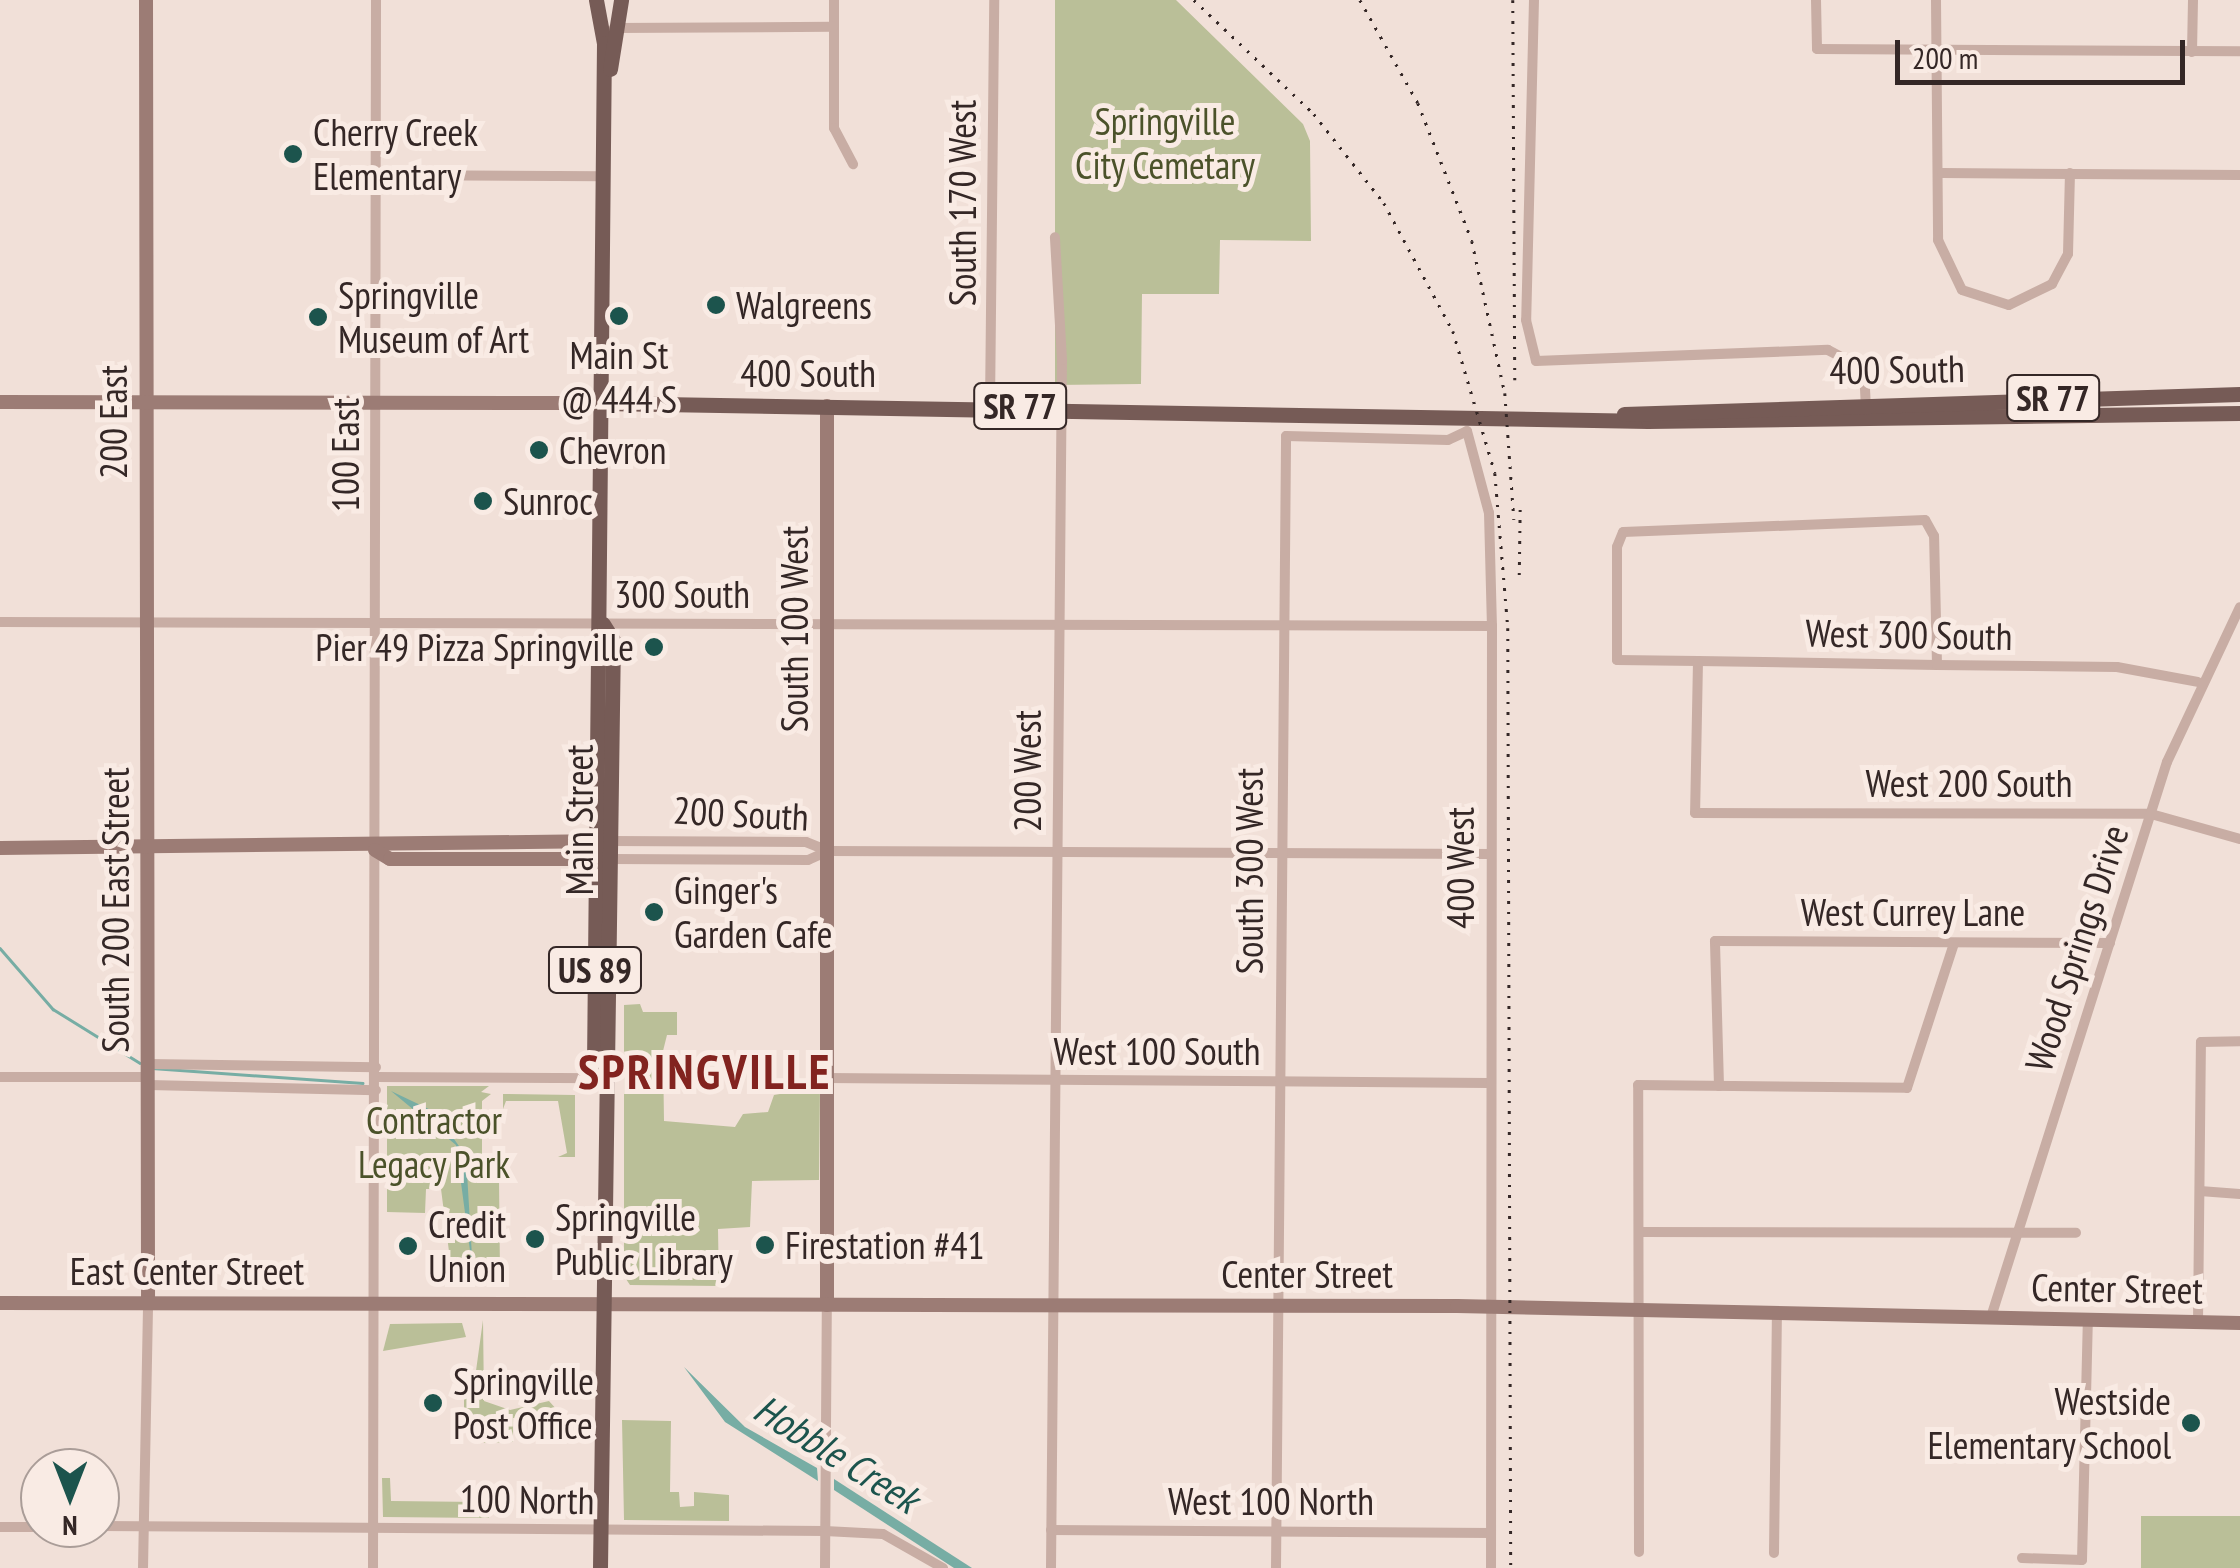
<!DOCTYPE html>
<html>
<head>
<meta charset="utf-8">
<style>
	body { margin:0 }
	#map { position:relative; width:2240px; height:1568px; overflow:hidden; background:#f1e0d8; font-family:"PT Sans Narrow",sans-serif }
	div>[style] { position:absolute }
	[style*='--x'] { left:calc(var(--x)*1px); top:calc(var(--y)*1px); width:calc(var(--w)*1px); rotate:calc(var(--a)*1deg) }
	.green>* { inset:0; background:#babf98; transform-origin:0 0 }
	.water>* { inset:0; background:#77ada4 }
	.stream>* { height:2.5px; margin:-1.25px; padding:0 1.25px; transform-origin:1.25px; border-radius:1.25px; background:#77ada4 }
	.street>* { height:10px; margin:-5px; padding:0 5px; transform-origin:5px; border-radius:5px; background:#c8ada4 }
	.secondary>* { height:14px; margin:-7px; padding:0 7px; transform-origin:7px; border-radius:7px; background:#9c7c75 }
	.primary>* { height:15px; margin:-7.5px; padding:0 7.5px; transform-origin:7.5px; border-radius:7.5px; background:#765b56 }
	.rail>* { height:2.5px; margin-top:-1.25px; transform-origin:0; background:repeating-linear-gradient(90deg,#342726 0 2.5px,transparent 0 10.5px) }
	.dots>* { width:28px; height:28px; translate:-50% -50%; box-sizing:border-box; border:5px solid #f9ebe4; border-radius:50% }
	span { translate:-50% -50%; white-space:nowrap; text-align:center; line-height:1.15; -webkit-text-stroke:10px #f9ebe4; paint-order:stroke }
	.shield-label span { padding:2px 8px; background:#f9ebe4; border:2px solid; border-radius:8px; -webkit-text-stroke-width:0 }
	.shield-label { font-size:35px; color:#342726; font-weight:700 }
	.park-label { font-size:38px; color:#4b522a }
	.poi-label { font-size:38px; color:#342726 }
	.left { translate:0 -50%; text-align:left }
	.right { translate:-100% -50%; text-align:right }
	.street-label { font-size:38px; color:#342726 }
	.water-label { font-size:40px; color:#1c544d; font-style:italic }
	.district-label { font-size:48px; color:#82231f; font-weight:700; letter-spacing:2.5px }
	.north { position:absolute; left:20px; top:1448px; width:100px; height:100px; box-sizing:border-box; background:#f9ebe4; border:2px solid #aa9d98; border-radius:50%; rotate:180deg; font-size:28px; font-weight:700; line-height:40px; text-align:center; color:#342726 }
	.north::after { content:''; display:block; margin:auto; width:35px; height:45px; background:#1c544d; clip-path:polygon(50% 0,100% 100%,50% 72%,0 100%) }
	.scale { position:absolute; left:1895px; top:40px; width:290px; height:45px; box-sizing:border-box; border:5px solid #342726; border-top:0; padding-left:12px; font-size:30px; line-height:35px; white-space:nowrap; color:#342726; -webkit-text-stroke:8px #f9ebe4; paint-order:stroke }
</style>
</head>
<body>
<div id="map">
	<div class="green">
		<div style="clip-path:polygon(1055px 0,1176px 0,1303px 124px,1310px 141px,1311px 241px,1220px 240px,1219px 294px,1142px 294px,1141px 384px,1055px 385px)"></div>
		<div style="clip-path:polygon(640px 1004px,643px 1012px,677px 1012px,677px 1035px,667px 1035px,663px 1051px,664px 1121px,735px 1127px,743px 1114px,768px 1112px,774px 1095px,820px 1087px,819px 1180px,752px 1181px,750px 1227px,718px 1229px,719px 1286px,630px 1285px,624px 1276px,624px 1005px)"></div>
		<div style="clip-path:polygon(387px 1086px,489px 1086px,481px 1092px,491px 1094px,482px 1101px,482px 1157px,499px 1178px,500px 1275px,452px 1275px,441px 1189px,426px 1189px,425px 1213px,387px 1212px)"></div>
		<div style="clip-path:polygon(503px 1094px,575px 1095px,575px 1157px,558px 1157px,567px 1153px,558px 1101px,506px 1101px,503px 1109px)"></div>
		<div style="clip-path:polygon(483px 1320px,484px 1401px,510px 1410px,549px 1401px,557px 1410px,557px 1418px,513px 1418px,513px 1442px,484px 1443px,481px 1425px,464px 1424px,464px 1382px,475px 1378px)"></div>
		<div style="clip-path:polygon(390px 1324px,462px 1323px,466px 1337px,383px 1351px)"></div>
		<div style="clip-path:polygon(622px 1420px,671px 1421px,670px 1492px,679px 1492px,680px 1507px,694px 1506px,694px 1492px,729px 1495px,729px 1521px,624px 1520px)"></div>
		<div style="clip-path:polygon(382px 1478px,390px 1478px,391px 1501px,479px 1502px,480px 1490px,489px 1490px,489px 1518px,383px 1517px)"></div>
		<div style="left:2141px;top:1516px;width:99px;height:52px"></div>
	</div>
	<div class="water">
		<div style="clip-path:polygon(391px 1091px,435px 1112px,466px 1156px,473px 1273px,456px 1145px)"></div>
		<div style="clip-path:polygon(684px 1367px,745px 1427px,817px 1468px,818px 1481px,725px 1422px)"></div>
		<div style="clip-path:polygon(834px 1479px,972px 1568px,954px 1568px,834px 1490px)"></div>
	</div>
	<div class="stream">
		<div style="--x:0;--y:948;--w:81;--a:49"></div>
		<div style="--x:53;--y:1009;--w:102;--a:31.8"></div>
		<div style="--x:152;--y:1068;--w:211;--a:4.1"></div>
	</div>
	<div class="street">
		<div style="--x:834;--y:0;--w:128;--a:90"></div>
		<div style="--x:834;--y:128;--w:41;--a:62.2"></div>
		<div style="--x:1534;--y:0;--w:320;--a:91.4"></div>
		<div style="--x:1526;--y:320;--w:42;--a:76.3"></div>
		<div style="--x:1536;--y:361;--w:292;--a:-2.2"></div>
		<div style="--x:1828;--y:350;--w:41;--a:27.8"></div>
		<div style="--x:1864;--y:369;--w:40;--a:87.1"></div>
		<div style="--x:1816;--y:0;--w:49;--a:88.8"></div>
		<div style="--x:1817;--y:49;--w:423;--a:0.3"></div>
		<div style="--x:1936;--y:0;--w:240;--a:89.5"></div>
		<div style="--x:1938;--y:240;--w:55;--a:64.4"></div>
		<div style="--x:1962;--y:290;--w:49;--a:17.7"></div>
		<div style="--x:2009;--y:305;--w:48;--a:-26"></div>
		<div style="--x:2052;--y:284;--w:34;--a:-62"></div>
		<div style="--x:2068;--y:254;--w:81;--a:-88.6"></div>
		<div style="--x:614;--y:28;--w:219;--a:-0.3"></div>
		<div style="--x:2192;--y:52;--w:52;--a:-88.9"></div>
		<div style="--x:1942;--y:173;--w:298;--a:0.4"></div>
		<div style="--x:375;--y:175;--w:228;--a:0.3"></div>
		<div style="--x:990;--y:406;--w:406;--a:-89.4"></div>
		<div style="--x:0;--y:622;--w:1492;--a:0.15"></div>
		<div style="--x:1698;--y:661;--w:152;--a:91.1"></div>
		<div style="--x:1695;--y:813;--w:456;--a:0.1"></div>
		<div style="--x:2151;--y:814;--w:92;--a:15.7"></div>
		<div style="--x:1937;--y:665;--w:129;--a:-91.3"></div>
		<div style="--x:1934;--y:536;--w:18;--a:-119"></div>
		<div style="--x:1925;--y:520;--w:302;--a:177.7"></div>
		<div style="--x:1623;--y:532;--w:16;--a:112"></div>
		<div style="--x:1617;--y:547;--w:113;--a:90"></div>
		<div style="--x:1617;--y:660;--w:81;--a:0.7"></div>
		<div style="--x:1698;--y:661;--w:66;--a:0.9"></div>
		<div style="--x:1764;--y:662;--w:173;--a:1"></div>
		<div style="--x:1937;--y:665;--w:180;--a:0.6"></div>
		<div style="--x:2117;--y:667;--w:82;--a:10.5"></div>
		<div style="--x:611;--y:841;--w:195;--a:0.3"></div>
		<div style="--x:806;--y:842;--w:24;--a:22"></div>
		<div style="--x:828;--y:851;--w:662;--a:0.26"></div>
		<div style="--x:611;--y:859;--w:197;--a:0.3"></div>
		<div style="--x:808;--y:860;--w:22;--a:-24"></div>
		<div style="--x:148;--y:1064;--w:228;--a:0.8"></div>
		<div style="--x:0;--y:1077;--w:149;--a:0"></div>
		<div style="--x:376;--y:1077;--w:228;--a:0.3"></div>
		<div style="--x:826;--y:1078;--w:662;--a:0.43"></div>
		<div style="--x:149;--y:1085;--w:227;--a:1.3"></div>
		<div style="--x:1719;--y:1086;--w:145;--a:-91.6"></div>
		<div style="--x:1715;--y:941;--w:395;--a:0.3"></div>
		<div style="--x:2200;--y:1191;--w:40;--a:4.3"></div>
		<div style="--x:1639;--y:1232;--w:437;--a:0.1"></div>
		<div style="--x:1991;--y:1317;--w:582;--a:-72.41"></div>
		<div style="--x:2167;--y:762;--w:171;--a:-64.8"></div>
		<div style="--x:2198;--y:1323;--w:281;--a:-89.4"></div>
		<div style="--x:2201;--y:1042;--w:39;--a:-1"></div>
		<div style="--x:100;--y:1526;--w:725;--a:0.4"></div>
		<div style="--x:825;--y:1531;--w:58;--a:3"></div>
		<div style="--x:883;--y:1534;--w:69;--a:29.5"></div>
		<div style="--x:0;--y:1527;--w:40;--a:0"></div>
		<div style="--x:1051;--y:1530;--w:440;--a:0.4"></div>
		<div style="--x:1639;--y:1552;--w:467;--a:-90.1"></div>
		<div style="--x:1638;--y:1085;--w:269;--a:0.6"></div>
		<div style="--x:1907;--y:1088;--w:152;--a:-72"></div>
		<div style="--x:1774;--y:1553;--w:238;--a:-89.3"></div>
		<div style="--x:2022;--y:1558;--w:60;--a:1.9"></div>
		<div style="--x:2082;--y:1560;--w:240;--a:-88.6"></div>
		<div style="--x:143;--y:1568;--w:265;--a:-88.9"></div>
		<div style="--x:373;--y:1568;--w:1568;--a:-89.89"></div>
		<div style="--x:825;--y:1568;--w:263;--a:-89.6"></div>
		<div style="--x:1051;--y:1568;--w:1208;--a:-89.48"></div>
		<div style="--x:1062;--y:360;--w:123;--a:-93.3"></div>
		<div style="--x:1276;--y:1568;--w:1132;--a:-89.49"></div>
		<div style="--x:1286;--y:436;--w:162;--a:1.4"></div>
		<div style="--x:1448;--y:440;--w:21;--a:-25"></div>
		<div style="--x:1467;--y:431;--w:85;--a:75"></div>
		<div style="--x:1489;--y:513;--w:113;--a:88.5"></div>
		<div style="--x:1492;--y:626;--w:942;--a:90.06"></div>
	</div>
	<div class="secondary">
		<div style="--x:146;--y:0;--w:1303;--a:89.91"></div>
		<div style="--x:0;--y:402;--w:601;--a:0.1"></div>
		<div style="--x:827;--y:406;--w:899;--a:90"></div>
		<div style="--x:0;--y:848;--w:607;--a:-0.66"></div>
		<div style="--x:375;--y:850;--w:17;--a:31"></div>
		<div style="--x:390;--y:859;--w:217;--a:0"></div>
		<div style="--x:0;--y:1303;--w:1457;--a:0.12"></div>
		<div style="--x:1457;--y:1306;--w:783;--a:1.24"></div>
	</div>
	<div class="primary">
		<div style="--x:596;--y:0;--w:44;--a:79.5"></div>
		<div style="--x:604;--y:43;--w:1018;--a:90.56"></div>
		<div style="--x:594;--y:1061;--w:20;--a:60"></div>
		<div style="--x:610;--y:69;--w:70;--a:-80.9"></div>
		<div style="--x:601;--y:403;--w:1047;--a:0.98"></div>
		<div style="--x:1648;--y:421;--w:592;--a:-0.77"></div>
		<div style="--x:1624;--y:414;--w:616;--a:-1.86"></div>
		<div style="--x:600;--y:1568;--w:928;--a:-89.2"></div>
		<div style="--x:613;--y:640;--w:19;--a:-122"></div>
	</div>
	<div class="rail">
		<div style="--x:1194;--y:0;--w:166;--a:43.5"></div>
		<div style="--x:1314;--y:114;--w:113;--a:51.8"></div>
		<div style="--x:1384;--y:203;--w:145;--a:61.7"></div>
		<div style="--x:1453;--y:331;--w:148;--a:73.5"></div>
		<div style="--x:1495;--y:473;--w:156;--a:85.2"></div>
		<div style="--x:1508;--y:628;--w:940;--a:89.82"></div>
		<div style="--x:1360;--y:0;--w:118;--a:60.6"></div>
		<div style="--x:1418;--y:103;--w:148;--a:68.6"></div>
		<div style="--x:1472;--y:241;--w:156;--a:77.8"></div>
		<div style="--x:1505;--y:393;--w:127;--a:85.9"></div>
		<div style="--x:1513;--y:0;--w:380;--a:89.7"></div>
		<div style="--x:1519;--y:575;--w:70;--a:-89.2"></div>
	</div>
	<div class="dots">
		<div style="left:293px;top:154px;background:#1c544d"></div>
		<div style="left:716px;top:305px;background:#1c544d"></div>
		<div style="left:619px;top:316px;background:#1c544d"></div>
		<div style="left:318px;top:317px;background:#1c544d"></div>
		<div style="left:539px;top:450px;background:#1c544d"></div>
		<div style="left:483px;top:501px;background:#1c544d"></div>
		<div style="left:654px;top:647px;background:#1c544d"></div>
		<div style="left:654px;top:912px;background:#1c544d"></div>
		<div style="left:535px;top:1239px;background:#1c544d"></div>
		<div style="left:765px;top:1245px;background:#1c544d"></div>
		<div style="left:408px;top:1246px;background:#1c544d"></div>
		<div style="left:433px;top:1403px;background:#1c544d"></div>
		<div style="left:2191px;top:1423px;background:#1c544d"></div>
	</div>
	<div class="shield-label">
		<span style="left:2053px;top:398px">SR 77</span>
		<span style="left:1020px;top:406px">SR 77</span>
		<span style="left:595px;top:970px">US 89</span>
	</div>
	<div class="park-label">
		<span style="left:1165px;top:143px">Springville<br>City Cemetary</span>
		<span style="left:434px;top:1142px">Contractor<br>Legacy Park</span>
	</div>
	<div class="poi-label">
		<span class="left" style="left:313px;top:154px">Cherry Creek<br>Elementary</span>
		<span class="left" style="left:338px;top:317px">Springville<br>Museum of Art</span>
		<span class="left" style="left:736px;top:305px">Walgreens</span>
		<span style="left:619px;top:377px">Main St<br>@ 444 S</span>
		<span class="left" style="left:559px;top:450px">Chevron</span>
		<span class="left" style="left:503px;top:501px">Sunroc</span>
		<span class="right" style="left:634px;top:647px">Pier 49 Pizza Springville</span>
		<span class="left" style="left:674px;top:912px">Ginger's<br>Garden Cafe</span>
		<span class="left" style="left:555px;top:1239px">Springville<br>Public Library</span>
		<span class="left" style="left:428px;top:1246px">Credit<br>Union</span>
		<span class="left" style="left:785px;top:1245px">Firestation #41</span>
		<span class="left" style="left:453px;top:1403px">Springville<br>Post Office</span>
		<span class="right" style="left:2171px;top:1423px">Westside<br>Elementary School</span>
	</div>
	<div class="street-label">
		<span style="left:962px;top:203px;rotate:-90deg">South 170 West</span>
		<span style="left:1897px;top:369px;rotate:-1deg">400 South</span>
		<span style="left:808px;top:373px">400 South</span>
		<span style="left:113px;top:422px;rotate:-90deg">200 East</span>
		<span style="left:345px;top:455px;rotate:-90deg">100 East</span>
		<span style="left:682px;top:594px">300 South</span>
		<span style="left:794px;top:629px;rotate:-90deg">South 100 West</span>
		<span style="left:1909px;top:634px;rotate:1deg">West 300 South</span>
		<span style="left:1027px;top:771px;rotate:-90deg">200 West</span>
		<span style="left:1969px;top:783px">West 200 South</span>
		<span style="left:741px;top:813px;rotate:3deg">200 South</span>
		<span style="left:579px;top:820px;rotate:-90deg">Main Street</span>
		<span style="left:1460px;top:868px;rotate:-90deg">400 West</span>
		<span style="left:1249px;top:871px;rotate:-90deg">South 300 West</span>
		<span style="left:115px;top:910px;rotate:-90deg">South 200 East Street</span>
		<span style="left:1913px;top:912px">West Currey Lane</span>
		<span style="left:2076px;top:948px;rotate:-72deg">Wood Springs Drive</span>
		<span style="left:1157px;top:1051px">West 100 South</span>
		<span style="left:187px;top:1271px">East Center Street</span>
		<span style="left:1307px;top:1274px">Center Street</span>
		<span style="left:2117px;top:1288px;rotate:1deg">Center Street</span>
		<span style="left:527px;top:1499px;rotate:1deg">100 North</span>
		<span style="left:1271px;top:1501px">West 100 North</span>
	</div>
	<div class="water-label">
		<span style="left:837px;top:1453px;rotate:32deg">Hobble Creek</span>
	</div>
	<div class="district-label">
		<span style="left:705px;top:1072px">SPRINGVILLE</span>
	</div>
	<div class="north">N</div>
	<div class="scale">200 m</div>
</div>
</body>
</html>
